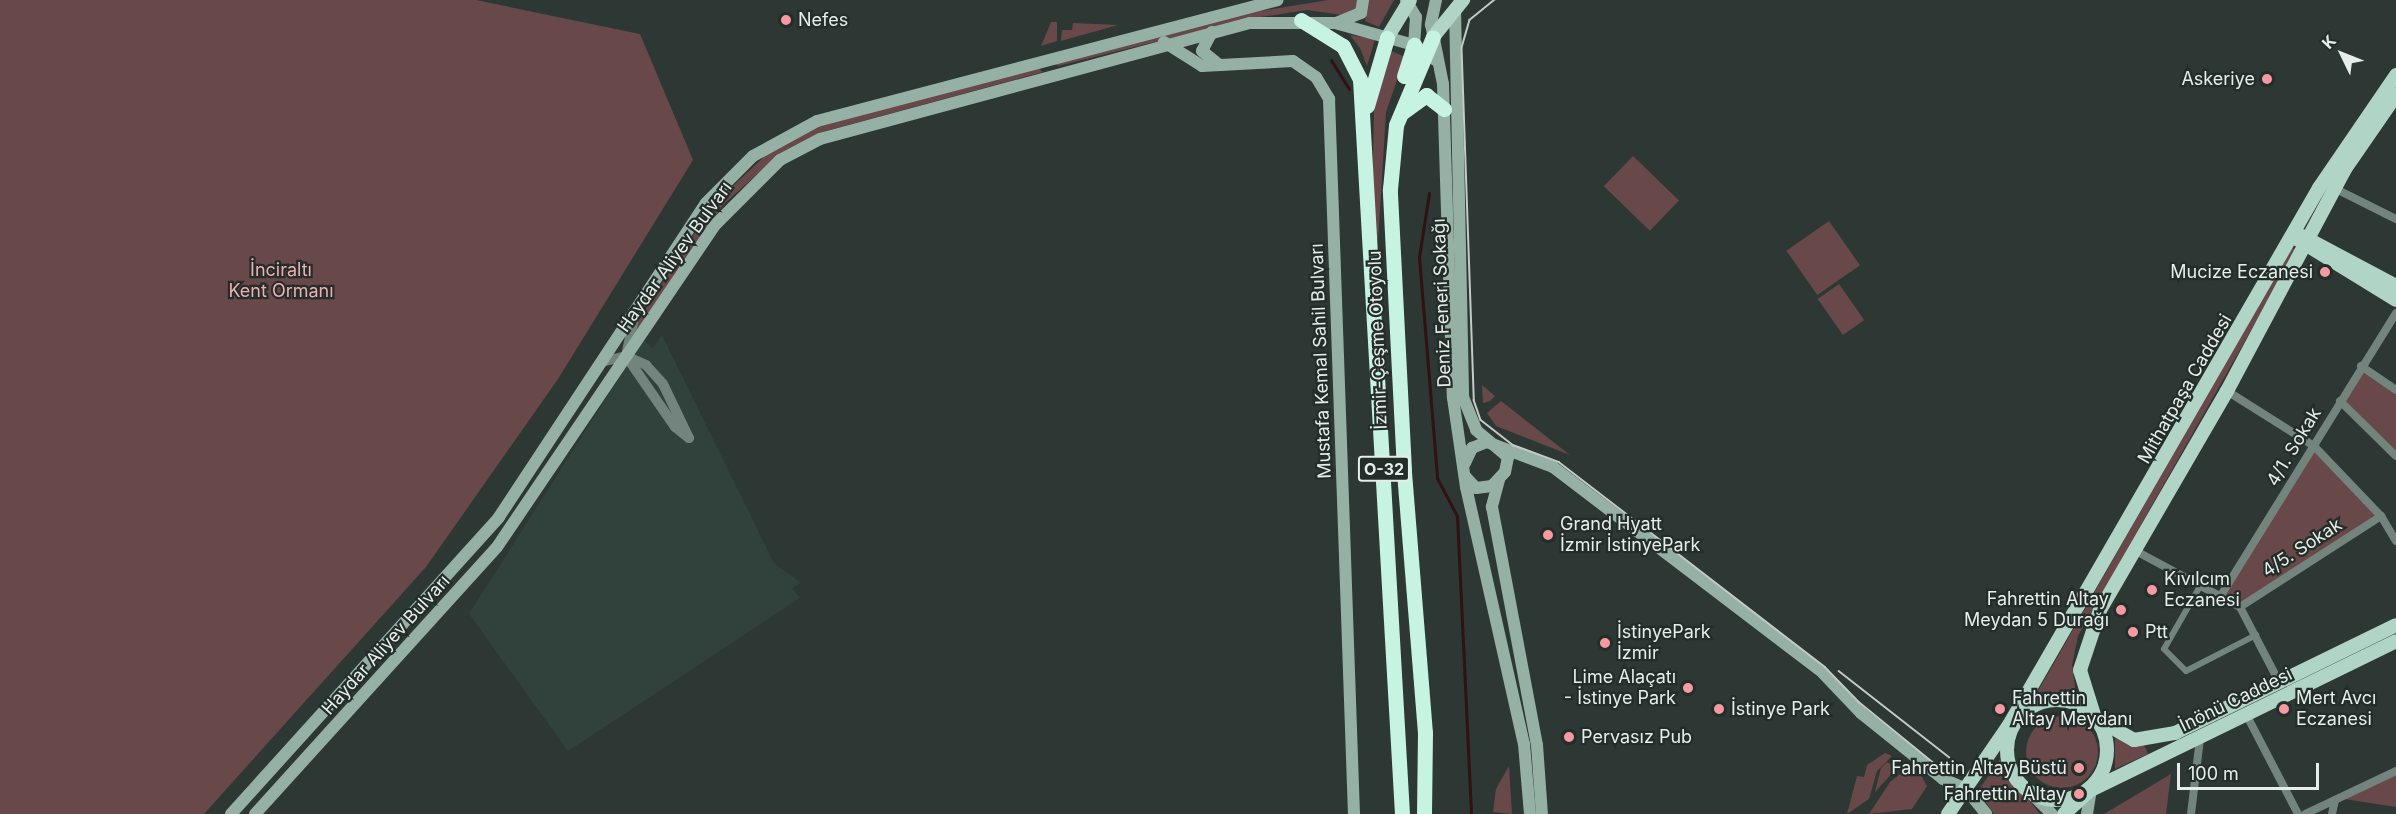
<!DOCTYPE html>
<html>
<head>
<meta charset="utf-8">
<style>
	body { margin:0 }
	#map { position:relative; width:2396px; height:814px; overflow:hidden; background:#2d3734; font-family:Inter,sans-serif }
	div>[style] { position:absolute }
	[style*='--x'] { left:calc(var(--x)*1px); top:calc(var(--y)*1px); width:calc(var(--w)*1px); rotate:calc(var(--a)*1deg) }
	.built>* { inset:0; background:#30423b }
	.green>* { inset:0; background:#69484a; transform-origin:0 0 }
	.round { border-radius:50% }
	.stream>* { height:3px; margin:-1.5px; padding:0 1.5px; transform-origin:1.5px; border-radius:1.5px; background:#301114 }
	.pedestrian>* { height:6px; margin:-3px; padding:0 3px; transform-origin:3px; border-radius:3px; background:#73847e }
	.minor>* { height:8px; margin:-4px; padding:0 4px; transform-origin:4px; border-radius:4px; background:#73847e }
	.tertiary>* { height:10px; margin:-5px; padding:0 5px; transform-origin:5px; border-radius:5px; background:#73847e }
	.secondary>* { height:12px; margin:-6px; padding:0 6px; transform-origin:6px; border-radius:6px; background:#95b1a6 }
	.primary>* { height:14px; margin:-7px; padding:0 7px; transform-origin:7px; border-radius:7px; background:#b0d4c6 }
	.primary>.ring { margin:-7px; padding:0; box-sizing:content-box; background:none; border:14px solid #b0d4c6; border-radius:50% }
	.motorway>* { height:15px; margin:-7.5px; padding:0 7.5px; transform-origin:7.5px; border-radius:7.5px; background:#c7f3e3 }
	.tram>* { height:1.5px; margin:-0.75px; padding:0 0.75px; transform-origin:0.75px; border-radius:0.75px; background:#c3cac7 }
	.dots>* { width:16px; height:16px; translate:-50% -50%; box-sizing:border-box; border:3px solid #232d2a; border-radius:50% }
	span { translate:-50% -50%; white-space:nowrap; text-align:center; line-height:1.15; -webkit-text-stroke:4.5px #232d2a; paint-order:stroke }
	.shield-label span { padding:2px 4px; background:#232d2a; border:2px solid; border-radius:4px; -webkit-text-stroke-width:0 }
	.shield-label { font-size:16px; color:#e6edea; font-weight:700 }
	.poi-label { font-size:18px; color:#e6edea }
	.left { translate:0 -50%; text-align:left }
	.right { translate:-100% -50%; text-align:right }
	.street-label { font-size:18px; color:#e6edea }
	.park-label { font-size:18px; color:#f1adb0 }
	.north { position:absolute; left:2312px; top:24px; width:60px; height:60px; -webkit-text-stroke:4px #232d2a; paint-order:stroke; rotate:313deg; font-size:16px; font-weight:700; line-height:24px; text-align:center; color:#e6edea }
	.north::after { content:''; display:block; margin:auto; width:21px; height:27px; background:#e6edea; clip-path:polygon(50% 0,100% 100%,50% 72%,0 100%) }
	.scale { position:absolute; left:2177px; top:763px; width:142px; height:27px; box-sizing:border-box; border:3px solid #e6edea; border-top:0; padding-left:8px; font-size:18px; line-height:21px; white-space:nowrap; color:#e6edea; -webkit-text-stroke:4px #232d2a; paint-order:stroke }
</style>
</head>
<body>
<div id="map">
	<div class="built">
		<div style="clip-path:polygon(662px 335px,774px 563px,801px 583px,792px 588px,800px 598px,568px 751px,469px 614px,643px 340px,653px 348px)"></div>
	</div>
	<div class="green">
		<div style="clip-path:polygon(0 0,476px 0,640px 34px,693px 160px,558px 379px,426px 567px,204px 814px,0 814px)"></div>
		<div style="clip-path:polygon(1328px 0,1357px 0,1356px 17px,1307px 10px,1248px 19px,1058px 66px,1052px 62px,1223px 17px)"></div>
		<div style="clip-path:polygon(1368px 0,1394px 0,1379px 27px,1365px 21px)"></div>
		<div style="clip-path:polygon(1051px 22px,1057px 22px,1057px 41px,1041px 46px)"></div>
		<div style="clip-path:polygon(1073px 23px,1118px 25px,1061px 41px,1062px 30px,1072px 30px)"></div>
		<div style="clip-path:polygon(1350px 35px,1375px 39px,1367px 66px,1360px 48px)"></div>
		<div style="clip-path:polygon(1389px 50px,1405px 57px,1386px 112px,1378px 242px,1372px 207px,1374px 105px)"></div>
		<div style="clip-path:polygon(1036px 66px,1043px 72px,826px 131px,777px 156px,723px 205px,632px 340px,631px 332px,712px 206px,771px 150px,823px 124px)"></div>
		<div style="left:1633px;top:156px;width:64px;height:42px;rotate:44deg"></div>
		<div style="left:1829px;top:221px;width:54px;height:52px;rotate:55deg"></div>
		<div style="clip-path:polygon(2291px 248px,2297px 249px,2078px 636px,2072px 665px,2077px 701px,2034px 698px)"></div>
		<div style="left:1839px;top:284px;width:44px;height:26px;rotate:55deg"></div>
		<div style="clip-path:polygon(2361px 366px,2396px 390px,2396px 456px,2340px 401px)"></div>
		<div style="clip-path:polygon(1482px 385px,1495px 396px,1490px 401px,1483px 403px)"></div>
		<div style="clip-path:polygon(1501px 401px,1570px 455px,1496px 426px,1487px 413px)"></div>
		<div style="clip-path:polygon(2314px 446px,2381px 516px,2240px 607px,2220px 597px)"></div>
		<div class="round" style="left:2026px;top:716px;width:72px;height:72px"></div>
		<div style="clip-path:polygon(2115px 738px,2144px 745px,2148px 754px,2115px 769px)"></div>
		<div style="clip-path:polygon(1885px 753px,1892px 756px,1877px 771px,1869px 799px,1847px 814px,1857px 776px,1864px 777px,1867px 765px)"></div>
		<div style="clip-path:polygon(2000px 759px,2011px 777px,2040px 814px,1994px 814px,1978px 791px)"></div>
		<div style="clip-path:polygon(1887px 762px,1897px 768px,1875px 792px,1881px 768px)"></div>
		<div style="clip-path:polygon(1509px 766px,1512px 814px,1493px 812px,1496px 789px)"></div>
		<div style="clip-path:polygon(1918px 770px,1927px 786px,1912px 809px,1869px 814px,1890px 782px,1904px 771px)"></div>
		<div style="clip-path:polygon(2171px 774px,2166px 814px,2104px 814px)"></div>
		<div style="clip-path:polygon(2396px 775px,2396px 807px,2344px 799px)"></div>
	</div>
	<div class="stream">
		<div style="--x:1331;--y:60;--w:34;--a:58"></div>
		<div style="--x:1429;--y:193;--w:65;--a:98.9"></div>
		<div style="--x:1419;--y:257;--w:222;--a:85.3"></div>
		<div style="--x:1437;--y:478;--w:43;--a:62.2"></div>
		<div style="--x:1457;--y:516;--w:298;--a:87.3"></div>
	</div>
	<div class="pedestrian">
		<div style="--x:2199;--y:588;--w:70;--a:119.8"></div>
		<div style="--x:2164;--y:649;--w:31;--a:45"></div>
		<div style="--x:2186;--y:671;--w:79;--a:-27.2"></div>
	</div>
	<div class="minor">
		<div style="--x:2334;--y:188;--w:69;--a:26.6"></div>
		<div style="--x:2361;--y:366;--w:42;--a:34.4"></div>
		<div style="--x:2227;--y:391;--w:103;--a:32.3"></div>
		<div style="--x:2314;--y:446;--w:97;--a:46.3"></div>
		<div style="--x:2381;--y:516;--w:29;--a:59"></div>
		<div style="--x:2340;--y:401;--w:78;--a:44.5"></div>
		<div style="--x:2134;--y:550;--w:120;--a:28.3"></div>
		<div style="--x:2240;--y:607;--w:87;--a:62.5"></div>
		<div style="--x:2220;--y:597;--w:334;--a:-58.2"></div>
		<div style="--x:2240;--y:607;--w:168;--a:-32.8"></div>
		<div style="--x:2246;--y:714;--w:113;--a:62.5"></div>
		<div style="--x:2191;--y:814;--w:77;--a:-83.2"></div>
		<div style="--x:2305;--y:814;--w:101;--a:-25.3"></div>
		<div style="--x:2332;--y:814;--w:14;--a:-78"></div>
	</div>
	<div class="tertiary">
		<div style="--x:601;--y:362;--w:26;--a:-13"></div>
		<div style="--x:626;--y:356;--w:22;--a:24"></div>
		<div style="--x:646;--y:365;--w:25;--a:48"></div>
		<div style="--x:663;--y:384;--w:60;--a:64.3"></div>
		<div style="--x:689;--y:438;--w:18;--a:-142"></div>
		<div style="--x:675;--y:427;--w:86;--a:-124.6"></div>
		<div style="--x:626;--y:356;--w:35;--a:-78"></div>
	</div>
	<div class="secondary">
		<div style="--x:1406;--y:0;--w:20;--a:60"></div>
		<div style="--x:1416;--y:17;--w:28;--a:94"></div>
		<div style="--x:1436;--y:0;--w:25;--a:102"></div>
		<div style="--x:1431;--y:24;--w:61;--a:78.7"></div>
		<div style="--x:1443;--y:84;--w:314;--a:88.2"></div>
		<div style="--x:1453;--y:398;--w:90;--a:81.7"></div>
		<div style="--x:1466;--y:487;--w:263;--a:77.3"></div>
		<div style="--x:1524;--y:744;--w:70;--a:85.1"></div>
		<div style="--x:1455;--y:9;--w:388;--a:88.8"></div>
		<div style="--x:1463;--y:397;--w:35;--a:68"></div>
		<div style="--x:1476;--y:430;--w:42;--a:40.2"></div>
		<div style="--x:1508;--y:457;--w:15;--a:101"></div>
		<div style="--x:1505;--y:472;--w:19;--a:133"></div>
		<div style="--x:1492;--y:486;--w:16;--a:173"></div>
		<div style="--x:1476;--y:488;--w:16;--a:-133"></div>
		<div style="--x:1336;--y:23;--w:27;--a:-22"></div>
		<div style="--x:1361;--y:13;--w:13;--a:-81"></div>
		<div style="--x:1212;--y:32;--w:21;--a:118"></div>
		<div style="--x:1202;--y:51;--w:21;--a:39"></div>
		<div style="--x:1164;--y:42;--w:45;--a:32.3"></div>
		<div style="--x:1202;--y:66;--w:91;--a:-3.1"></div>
		<div style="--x:1293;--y:61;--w:28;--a:35"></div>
		<div style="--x:1316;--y:77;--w:26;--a:59"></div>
		<div style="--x:1329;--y:99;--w:715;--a:88"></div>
		<div style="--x:1465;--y:463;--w:17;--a:-65"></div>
		<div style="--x:1472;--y:448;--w:16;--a:-22"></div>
		<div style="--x:1487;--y:442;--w:71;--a:20.7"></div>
		<div style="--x:1553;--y:467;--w:340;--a:37.3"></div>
		<div style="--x:1823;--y:673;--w:55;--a:46.5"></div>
		<div style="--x:1861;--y:713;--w:105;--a:38.8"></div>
		<div style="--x:1943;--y:779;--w:25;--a:23"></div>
		<div style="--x:1966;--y:789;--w:32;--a:51"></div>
		<div style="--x:1499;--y:480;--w:28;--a:105"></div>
		<div style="--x:1492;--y:507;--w:242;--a:79.3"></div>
		<div style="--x:1537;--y:745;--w:69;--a:85.9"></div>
		<div style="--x:2025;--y:787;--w:38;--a:45"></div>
		<div style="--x:231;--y:814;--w:400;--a:-47.9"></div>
		<div style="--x:499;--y:517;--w:376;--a:-56.6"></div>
		<div style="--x:706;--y:203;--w:66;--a:-45"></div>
		<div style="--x:753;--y:156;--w:73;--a:-28.7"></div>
		<div style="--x:817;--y:121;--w:476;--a:-14.7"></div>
		<div style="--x:255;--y:814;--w:360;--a:-47.8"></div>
		<div style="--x:497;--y:547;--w:389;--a:-55.9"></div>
		<div style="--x:715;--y:225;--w:92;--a:-45"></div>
		<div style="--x:780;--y:160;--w:45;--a:-27.7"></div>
		<div style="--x:820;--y:139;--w:445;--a:-15.1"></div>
		<div style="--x:1250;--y:23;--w:85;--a:0"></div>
		<div style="--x:1335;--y:23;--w:82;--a:15.6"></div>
		<div style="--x:1414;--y:45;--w:29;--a:35"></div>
		<div style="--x:2087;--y:814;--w:24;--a:-81"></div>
	</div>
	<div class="primary">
		<div style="--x:1433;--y:37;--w:48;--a:-51"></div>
		<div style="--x:1387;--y:38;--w:44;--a:-58.8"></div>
		<div style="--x:2302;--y:236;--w:106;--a:28"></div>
		<div style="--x:2297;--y:239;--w:116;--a:31.6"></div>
		<div class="ring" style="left:2007px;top:700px;width:86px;height:86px"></div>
		<div style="--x:2095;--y:718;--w:50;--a:-107.4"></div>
		<div style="--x:2080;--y:670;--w:63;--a:-71.6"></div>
		<div style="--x:2100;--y:610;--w:253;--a:-59.9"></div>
		<div style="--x:2227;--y:391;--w:251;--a:-62"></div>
		<div style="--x:2345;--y:169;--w:90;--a:-55.4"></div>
		<div style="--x:2095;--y:718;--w:45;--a:29.4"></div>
		<div style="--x:2134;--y:740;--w:42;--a:-9.7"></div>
		<div style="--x:2175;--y:733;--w:246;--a:-26"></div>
		<div style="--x:1948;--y:814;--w:108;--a:-55.6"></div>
		<div style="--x:2009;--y:725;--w:620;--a:-60"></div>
		<div style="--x:2319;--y:188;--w:137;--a:-55.7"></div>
		<div style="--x:2064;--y:814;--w:36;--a:-42"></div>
		<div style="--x:2091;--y:790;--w:339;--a:-26"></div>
	</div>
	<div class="motorway">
		<div style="--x:1301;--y:20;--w:49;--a:31.8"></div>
		<div style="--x:1343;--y:46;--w:37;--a:63"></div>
		<div style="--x:1360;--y:79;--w:736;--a:86.73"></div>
		<div style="--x:1404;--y:76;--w:33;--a:-72"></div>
		<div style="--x:1367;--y:106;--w:71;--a:-73.6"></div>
		<div style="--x:1403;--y:112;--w:29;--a:-36"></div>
		<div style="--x:1426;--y:95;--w:23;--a:38"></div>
		<div style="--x:1424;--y:814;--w:81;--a:-89.3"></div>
		<div style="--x:1425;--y:733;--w:264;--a:-94.6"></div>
		<div style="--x:1404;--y:470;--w:281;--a:-92.9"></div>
		<div style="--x:1390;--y:189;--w:64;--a:-84.6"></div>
		<div style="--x:1396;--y:125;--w:95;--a:-67.2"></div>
	</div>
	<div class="tram">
		<div style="--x:1495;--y:0;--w:32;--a:141"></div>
		<div style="--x:1470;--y:20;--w:29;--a:106"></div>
		<div style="--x:1462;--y:48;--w:352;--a:88"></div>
		<div style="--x:1474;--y:400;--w:21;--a:71"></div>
		<div style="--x:1481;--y:420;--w:41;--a:38"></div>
		<div style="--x:1513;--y:445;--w:49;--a:20.3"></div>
		<div style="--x:1559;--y:462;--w:336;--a:37.6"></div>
		<div style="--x:1825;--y:667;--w:49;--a:45.8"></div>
		<div style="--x:1859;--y:702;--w:104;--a:39.2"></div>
		<div style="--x:1839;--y:671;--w:140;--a:38"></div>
	</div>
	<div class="dots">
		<div style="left:786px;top:20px;background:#f49aa0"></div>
		<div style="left:2267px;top:79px;background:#f49aa0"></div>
		<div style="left:2325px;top:272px;background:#f49aa0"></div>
		<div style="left:1548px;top:535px;background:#f49aa0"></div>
		<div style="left:2152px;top:590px;background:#f49aa0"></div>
		<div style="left:2121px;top:610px;background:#f49aa0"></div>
		<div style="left:2133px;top:632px;background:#f49aa0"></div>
		<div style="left:1605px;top:643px;background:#f49aa0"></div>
		<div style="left:1688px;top:688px;background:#f49aa0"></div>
		<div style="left:1719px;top:709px;background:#f49aa0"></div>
		<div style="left:2000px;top:709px;background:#f49aa0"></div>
		<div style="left:2284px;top:709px;background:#f49aa0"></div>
		<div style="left:1569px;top:737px;background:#f49aa0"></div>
		<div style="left:2079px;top:768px;background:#f49aa0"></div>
		<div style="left:2079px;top:794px;background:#f49aa0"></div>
	</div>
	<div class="shield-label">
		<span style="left:1384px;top:469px">O-32</span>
	</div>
	<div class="poi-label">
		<span class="left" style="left:798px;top:20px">Nefes</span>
		<span class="right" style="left:2255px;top:79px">Askeriye</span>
		<span class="right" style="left:2313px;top:272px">Mucize Eczanesi</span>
		<span class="left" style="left:1560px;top:535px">Grand Hyatt<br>İzmir İstinyePark</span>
		<span class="left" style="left:2164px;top:590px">Kıvılcım<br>Eczanesi</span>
		<span class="right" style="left:2109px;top:610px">Fahrettin Altay<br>Meydan 5 Durağı</span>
		<span class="left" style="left:2145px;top:632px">Ptt</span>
		<span class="left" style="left:1617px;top:643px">İstinyePark<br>İzmir</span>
		<span class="right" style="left:1676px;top:688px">Lime Alaçatı<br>- İstinye Park</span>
		<span class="left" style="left:2012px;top:709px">Fahrettin<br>Altay Meydanı</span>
		<span class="left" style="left:2296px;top:709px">Mert Avcı<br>Eczanesi</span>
		<span class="left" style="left:1731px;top:709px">İstinye Park</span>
		<span class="left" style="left:1581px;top:737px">Pervasız Pub</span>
		<span class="right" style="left:2067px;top:768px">Fahrettin Altay Büstü</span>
		<span class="right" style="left:2066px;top:794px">Fahrettin Altay</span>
	</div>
	<div class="street-label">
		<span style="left:675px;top:257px;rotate:-54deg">Haydar Aliyev Bulvarı</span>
		<span style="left:1442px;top:303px;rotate:-92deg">Deniz Feneri Sokağı</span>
		<span style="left:1378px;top:340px;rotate:-92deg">İzmir-Çeşme Otoyolu</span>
		<span style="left:1321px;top:361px;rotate:-92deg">Mustafa Kemal Sahil Bulvarı</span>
		<span style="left:2185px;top:389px;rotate:-60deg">Mithatpaşa Caddesi</span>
		<span style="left:2294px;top:447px;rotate:-59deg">4/1. Sokak</span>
		<span style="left:2302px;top:548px;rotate:-33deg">4/5. Sokak</span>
		<span style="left:386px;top:645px;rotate:-48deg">Haydar Aliyev Bulvarı</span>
		<span style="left:2236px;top:700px;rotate:-26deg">İnönü Caddesi</span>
	</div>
	<div class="park-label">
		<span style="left:281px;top:281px">İnciraltı<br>Kent Ormanı</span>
	</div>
	<div class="north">K</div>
	<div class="scale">100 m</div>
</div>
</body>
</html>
